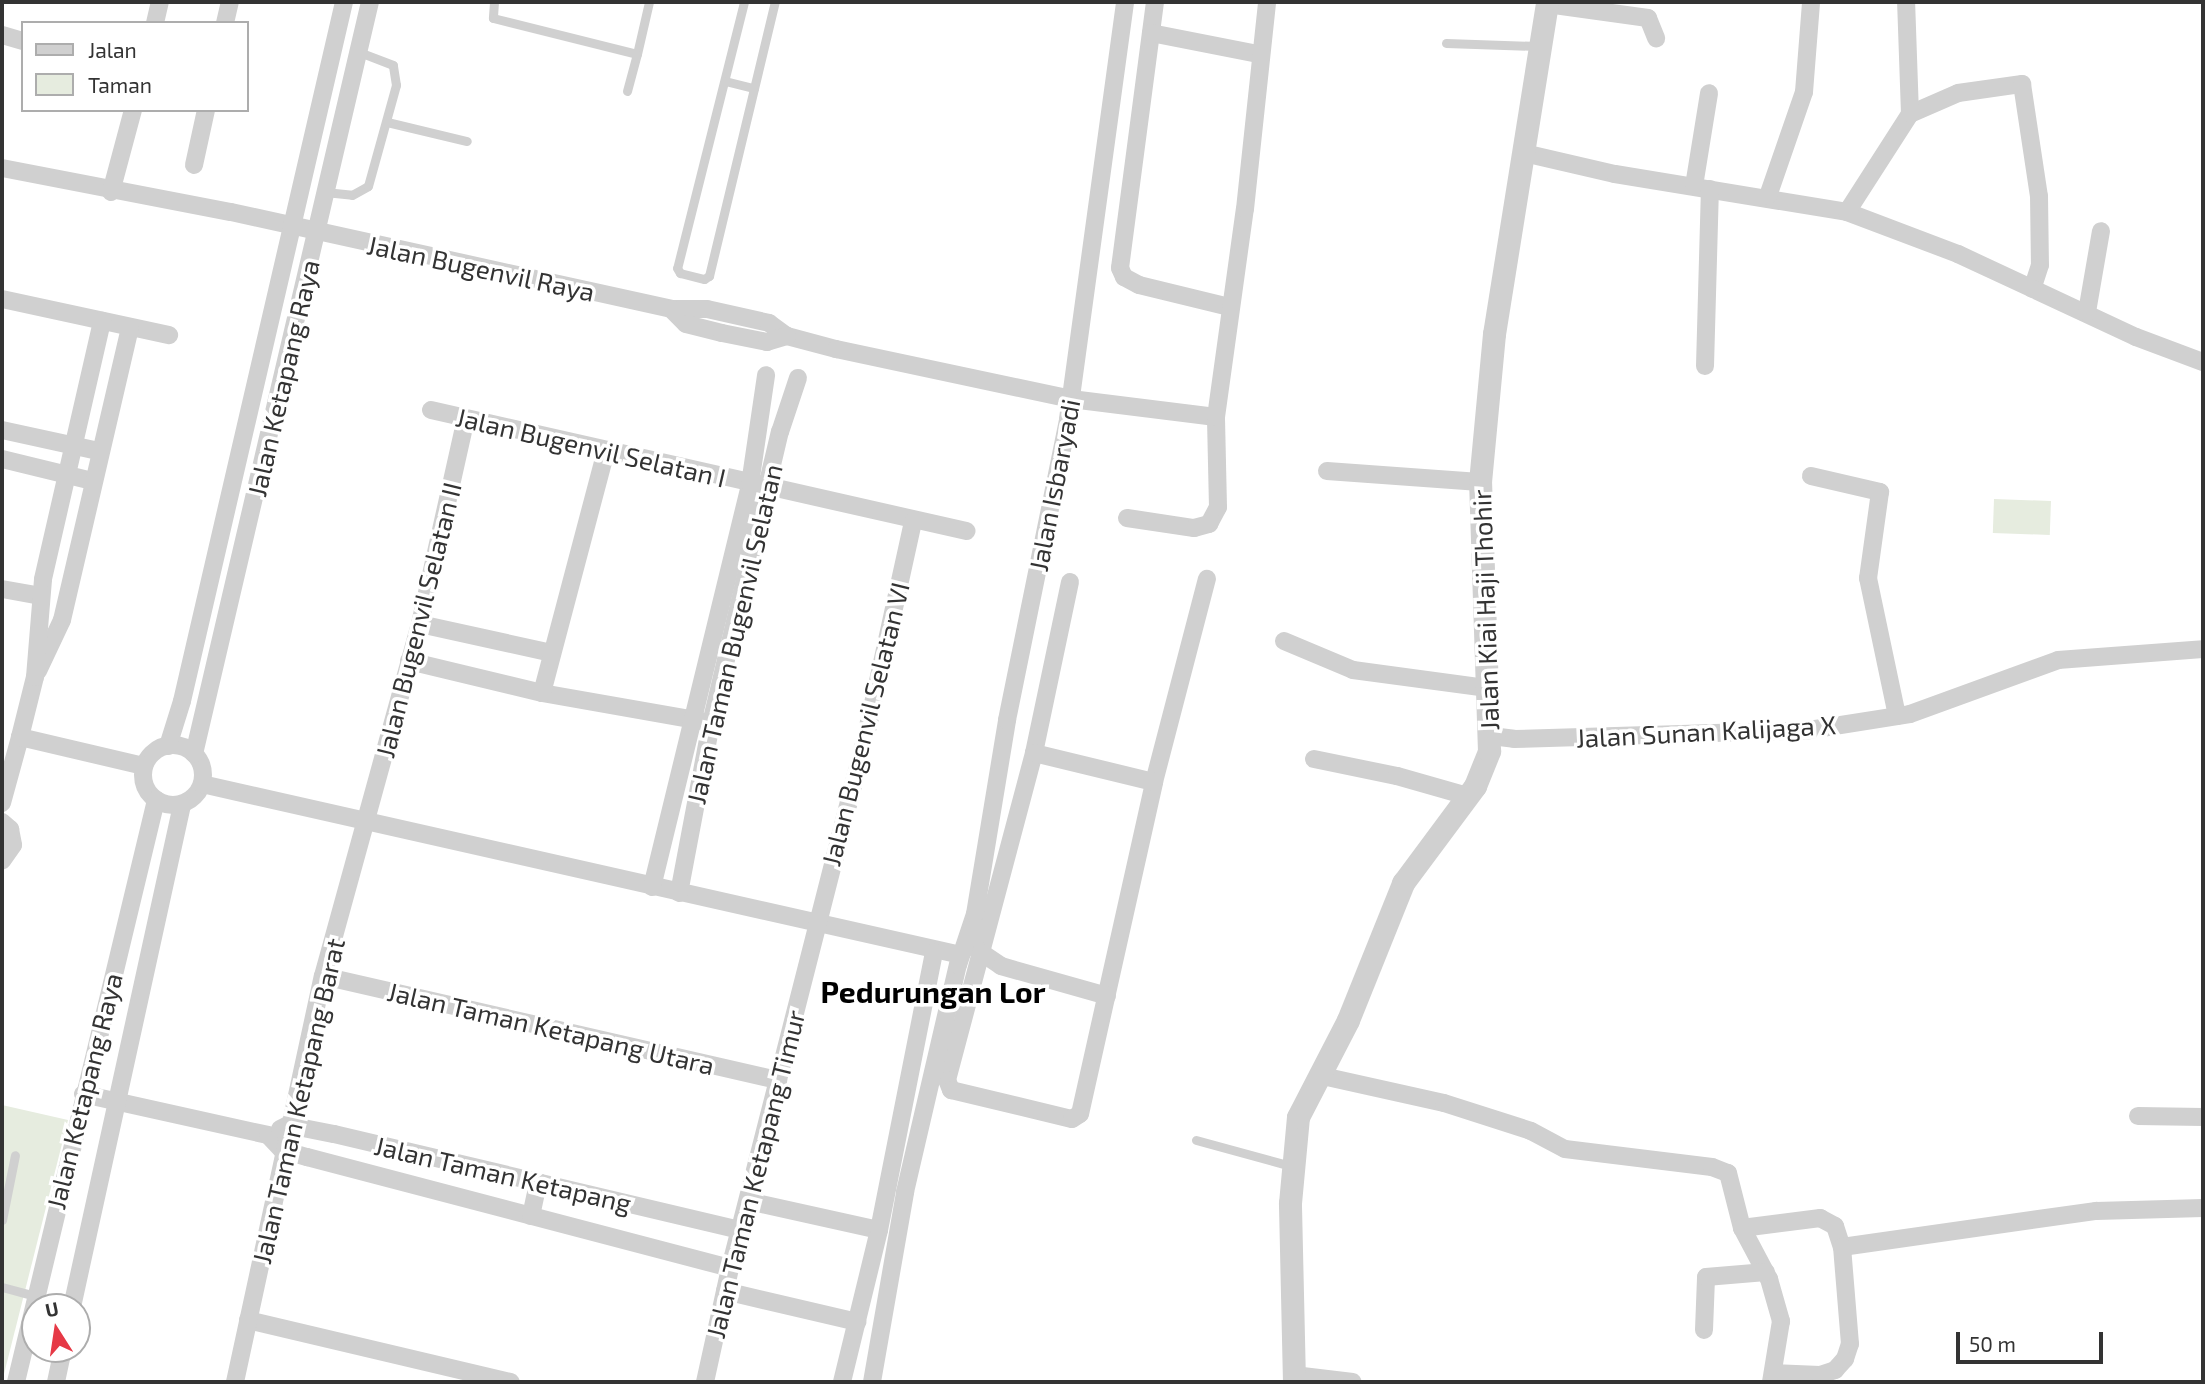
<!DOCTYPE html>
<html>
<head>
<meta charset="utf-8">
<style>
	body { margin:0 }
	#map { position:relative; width:2205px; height:1384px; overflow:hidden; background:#fff; font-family:"Exo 2",sans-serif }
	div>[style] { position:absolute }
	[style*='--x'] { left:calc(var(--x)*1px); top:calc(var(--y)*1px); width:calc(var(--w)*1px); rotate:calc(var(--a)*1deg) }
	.green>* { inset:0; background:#e6ecdf; transform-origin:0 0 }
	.service>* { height:9px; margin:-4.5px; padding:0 4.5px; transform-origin:4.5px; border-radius:4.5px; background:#d0d0d0 }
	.minor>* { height:18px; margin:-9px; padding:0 9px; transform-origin:9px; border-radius:9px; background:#d0d0d0 }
	.minor>.ring { margin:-9px; padding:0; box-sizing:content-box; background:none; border:18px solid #d0d0d0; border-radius:50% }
	.tertiary>* { height:23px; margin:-11.5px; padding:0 11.5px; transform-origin:11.5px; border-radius:11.5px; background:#d0d0d0 }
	span { translate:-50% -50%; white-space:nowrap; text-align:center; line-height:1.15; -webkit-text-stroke:7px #fff; paint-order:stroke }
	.street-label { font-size:26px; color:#333 }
	.quarter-label { font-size:30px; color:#000; font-weight:700 }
	.frame { position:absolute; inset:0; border:4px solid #333; pointer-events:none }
	.legend { position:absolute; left:21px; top:21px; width:228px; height:91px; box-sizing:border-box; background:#fff; border:2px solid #adadad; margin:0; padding:9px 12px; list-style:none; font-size:21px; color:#333 }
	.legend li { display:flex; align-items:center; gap:14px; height:35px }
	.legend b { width:35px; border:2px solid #adadad }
	.north { position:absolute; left:21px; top:1293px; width:70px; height:70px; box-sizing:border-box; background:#fff; border:2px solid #adadad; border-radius:50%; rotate:348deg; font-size:19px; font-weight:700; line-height:28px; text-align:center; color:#333 }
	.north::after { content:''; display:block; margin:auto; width:24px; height:32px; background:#e63946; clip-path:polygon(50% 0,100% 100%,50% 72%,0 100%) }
	.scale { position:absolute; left:1956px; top:1332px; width:147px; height:32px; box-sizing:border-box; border:4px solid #333; border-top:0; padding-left:9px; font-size:21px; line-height:24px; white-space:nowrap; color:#333; -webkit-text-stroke:5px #fff; paint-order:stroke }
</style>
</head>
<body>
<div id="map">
	<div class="green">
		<div style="left:1994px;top:499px;width:57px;height:34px;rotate:2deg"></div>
		<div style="clip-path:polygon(2px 1105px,68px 1120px,2px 1382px)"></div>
	</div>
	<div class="service">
		<div style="--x:494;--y:2;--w:16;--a:94"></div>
		<div style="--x:493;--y:18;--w:148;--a:14"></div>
		<div style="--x:637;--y:54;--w:53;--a:-77"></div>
		<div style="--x:744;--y:2;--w:274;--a:104.1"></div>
		<div style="--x:677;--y:268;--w:6;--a:59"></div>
		<div style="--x:680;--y:273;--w:25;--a:14"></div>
		<div style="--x:704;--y:279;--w:6;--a:-31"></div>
		<div style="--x:709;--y:276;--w:282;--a:-76.5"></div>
		<div style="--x:1446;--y:43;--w:92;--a:1.9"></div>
		<div style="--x:725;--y:81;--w:30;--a:14"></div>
		<div style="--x:627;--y:91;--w:38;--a:-75"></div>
		<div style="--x:387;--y:122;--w:82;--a:13.4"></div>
		<div style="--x:325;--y:192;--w:27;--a:6"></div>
		<div style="--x:352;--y:195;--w:18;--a:-29"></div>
		<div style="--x:368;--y:186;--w:105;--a:-74.5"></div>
		<div style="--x:396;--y:85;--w:20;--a:-99"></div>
		<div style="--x:393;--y:65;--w:36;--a:-159"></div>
		<div style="--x:1196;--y:1140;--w:98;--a:15.3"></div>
		<div style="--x:2;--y:1220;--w:66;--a:-78.7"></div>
		<div style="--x:2;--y:1287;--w:34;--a:15"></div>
	</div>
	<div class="minor">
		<div style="--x:1155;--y:2;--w:268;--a:97.5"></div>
		<div style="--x:1120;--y:268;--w:10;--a:66"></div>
		<div style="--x:1124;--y:277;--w:17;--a:28"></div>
		<div style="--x:1139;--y:285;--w:93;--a:13.7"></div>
		<div style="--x:1547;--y:4;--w:102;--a:7.9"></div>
		<div style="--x:1648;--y:18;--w:22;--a:68"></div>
		<div style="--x:155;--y:23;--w:22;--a:-77"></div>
		<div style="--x:225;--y:23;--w:22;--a:-77"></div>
		<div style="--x:1151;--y:33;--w:109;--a:11.1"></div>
		<div style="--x:2;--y:35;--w:22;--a:16"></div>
		<div style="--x:1910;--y:114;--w:52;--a:-23.6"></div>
		<div style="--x:1958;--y:93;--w:65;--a:-8"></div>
		<div style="--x:2022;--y:84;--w:113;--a:81.4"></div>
		<div style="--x:2039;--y:196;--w:69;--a:89.2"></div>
		<div style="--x:2040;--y:265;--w:25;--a:108"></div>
		<div style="--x:1524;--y:153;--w:93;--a:13"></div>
		<div style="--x:1615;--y:174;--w:235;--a:9.3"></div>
		<div style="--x:1847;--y:212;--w:119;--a:20.7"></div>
		<div style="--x:1958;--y:254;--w:196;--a:25"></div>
		<div style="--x:2136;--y:337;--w:72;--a:20.5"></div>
		<div style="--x:194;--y:165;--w:56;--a:-77.7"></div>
		<div style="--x:2;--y:168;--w:233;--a:10.9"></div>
		<div style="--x:231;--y:212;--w:451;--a:12.4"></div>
		<div style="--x:671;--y:309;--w:36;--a:0"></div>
		<div style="--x:707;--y:309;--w:64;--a:12.7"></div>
		<div style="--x:769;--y:323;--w:22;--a:36"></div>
		<div style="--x:787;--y:336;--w:51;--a:14.9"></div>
		<div style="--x:836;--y:349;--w:240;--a:12"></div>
		<div style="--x:1071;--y:399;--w:146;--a:7.1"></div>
		<div style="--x:1694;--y:186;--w:94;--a:-80.8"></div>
		<div style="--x:111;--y:192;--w:85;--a:-75"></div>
		<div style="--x:1768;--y:196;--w:110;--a:-70.9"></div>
		<div style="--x:1804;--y:92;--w:88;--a:-85.5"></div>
		<div style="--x:1847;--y:212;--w:117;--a:-57.3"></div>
		<div style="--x:1910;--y:114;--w:112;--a:-92"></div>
		<div style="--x:2;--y:299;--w:171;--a:12.2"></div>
		<div style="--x:671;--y:309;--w:21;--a:45"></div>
		<div style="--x:686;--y:324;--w:37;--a:14"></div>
		<div style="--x:722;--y:333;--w:46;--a:11.3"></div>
		<div style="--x:767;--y:342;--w:21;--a:-17"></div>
		<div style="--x:2087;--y:312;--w:82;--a:-80.2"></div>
		<div style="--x:1705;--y:366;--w:177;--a:-88.4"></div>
		<div style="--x:431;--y:410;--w:549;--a:12.74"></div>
		<div style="--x:2;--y:430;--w:98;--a:12.3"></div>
		<div style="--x:2;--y:459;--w:93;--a:13.7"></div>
		<div style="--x:1327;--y:471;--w:153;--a:4.1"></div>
		<div style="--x:1811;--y:476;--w:71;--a:13.1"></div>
		<div style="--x:1880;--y:492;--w:87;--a:97.9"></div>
		<div style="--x:1868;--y:578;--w:141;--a:78.1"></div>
		<div style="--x:1127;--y:518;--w:68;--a:8.5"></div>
		<div style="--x:1194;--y:528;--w:16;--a:-15"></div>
		<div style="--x:1209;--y:524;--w:19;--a:-62"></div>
		<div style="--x:1218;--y:507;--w:90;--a:-91.3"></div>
		<div style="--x:1216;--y:417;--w:210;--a:-82.1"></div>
		<div style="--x:1245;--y:209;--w:208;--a:-83.9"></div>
		<div style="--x:1070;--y:582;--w:175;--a:101.9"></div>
		<div style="--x:1034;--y:753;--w:338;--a:104.9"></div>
		<div style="--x:947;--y:1080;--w:11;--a:68"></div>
		<div style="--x:951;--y:1090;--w:124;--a:13.5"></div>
		<div style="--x:1072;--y:1119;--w:9;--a:-32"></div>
		<div style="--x:1080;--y:1114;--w:340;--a:-77.4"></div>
		<div style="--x:1154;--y:782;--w:210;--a:-75.4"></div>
		<div style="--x:2;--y:589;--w:39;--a:10"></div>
		<div style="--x:420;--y:624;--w:135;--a:12.4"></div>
		<div style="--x:1284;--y:641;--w:75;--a:22.8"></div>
		<div style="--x:1353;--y:670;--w:134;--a:7.7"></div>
		<div style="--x:409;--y:661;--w:137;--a:13.5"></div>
		<div style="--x:542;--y:693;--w:161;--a:10"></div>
		<div style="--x:38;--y:671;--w:56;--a:-64.8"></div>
		<div style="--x:62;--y:620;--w:300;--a:-76.9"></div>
		<div style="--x:542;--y:693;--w:251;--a:-75.2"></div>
		<div style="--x:1491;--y:736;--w:23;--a:7"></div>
		<div style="--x:1514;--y:739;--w:295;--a:-1.7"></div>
		<div style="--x:1809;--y:730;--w:102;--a:-9"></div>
		<div style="--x:1910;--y:714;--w:158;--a:-20"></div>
		<div style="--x:2058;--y:660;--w:145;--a:-4.3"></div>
		<div style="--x:20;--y:737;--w:62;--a:-76"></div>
		<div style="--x:35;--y:677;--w:98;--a:-85.3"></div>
		<div style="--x:43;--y:579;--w:265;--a:-77.1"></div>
		<div class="ring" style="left:143px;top:745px;width:42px;height:42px"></div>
		<div style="--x:168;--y:746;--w:47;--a:-72.7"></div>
		<div style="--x:182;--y:701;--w:718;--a:-76.95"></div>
		<div style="--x:1034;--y:753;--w:123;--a:13.6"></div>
		<div style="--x:194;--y:754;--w:772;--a:-76.83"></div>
		<div style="--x:1314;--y:759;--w:85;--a:11.6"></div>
		<div style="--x:1397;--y:776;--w:73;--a:15.9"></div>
		<div style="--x:202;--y:784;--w:778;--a:12.7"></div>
		<div style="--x:2;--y:803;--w:68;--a:-74.7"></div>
		<div style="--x:20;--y:737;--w:127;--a:13.2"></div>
		<div style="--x:2;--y:822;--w:11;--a:41"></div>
		<div style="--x:10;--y:829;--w:16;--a:79"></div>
		<div style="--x:13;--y:845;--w:19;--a:125"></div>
		<div style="--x:652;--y:887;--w:415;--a:-76.3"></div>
		<div style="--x:750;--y:484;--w:110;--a:-81.6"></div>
		<div style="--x:679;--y:893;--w:173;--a:-79.3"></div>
		<div style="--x:711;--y:723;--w:299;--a:-76.7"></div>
		<div style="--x:780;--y:432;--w:57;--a:-71.6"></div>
		<div style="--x:976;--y:949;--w:30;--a:34"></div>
		<div style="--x:1001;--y:966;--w:110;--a:15.8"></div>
		<div style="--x:323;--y:976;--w:467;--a:12.9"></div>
		<div style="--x:1318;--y:1075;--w:129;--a:12.5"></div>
		<div style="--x:1444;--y:1103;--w:91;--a:17.8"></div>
		<div style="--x:1531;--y:1131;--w:38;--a:28"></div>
		<div style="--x:1565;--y:1149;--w:148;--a:7"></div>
		<div style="--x:1712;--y:1167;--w:17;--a:21"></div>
		<div style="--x:1728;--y:1173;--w:57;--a:75.7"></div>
		<div style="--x:1742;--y:1228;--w:58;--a:62.1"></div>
		<div style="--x:1769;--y:1279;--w:44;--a:74.1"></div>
		<div style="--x:1781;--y:1321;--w:62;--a:99.3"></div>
		<div style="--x:83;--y:1094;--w:189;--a:12.5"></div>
		<div style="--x:268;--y:1135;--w:21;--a:47"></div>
		<div style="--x:282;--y:1150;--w:26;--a:16"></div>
		<div style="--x:307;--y:1157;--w:437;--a:14.7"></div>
		<div style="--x:2138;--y:1116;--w:65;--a:0.9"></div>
		<div style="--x:280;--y:1129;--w:9;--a:-27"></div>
		<div style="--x:288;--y:1125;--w:47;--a:11.1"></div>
		<div style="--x:334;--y:1134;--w:417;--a:13.3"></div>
		<div style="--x:748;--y:1201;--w:134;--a:12.5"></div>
		<div style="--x:531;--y:1216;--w:35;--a:-78"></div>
		<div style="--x:1742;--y:1228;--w:79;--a:-7.3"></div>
		<div style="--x:1820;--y:1218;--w:17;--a:28"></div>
		<div style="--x:1835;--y:1226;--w:22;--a:72"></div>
		<div style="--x:1842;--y:1247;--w:257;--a:-8.1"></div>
		<div style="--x:2096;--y:1211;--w:107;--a:-1.6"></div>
		<div style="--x:725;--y:1291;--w:136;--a:13.2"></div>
		<div style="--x:72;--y:1307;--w:514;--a:-77.64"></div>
		<div style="--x:248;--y:1320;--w:270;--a:13.3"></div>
		<div style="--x:1704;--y:1330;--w:53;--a:-87.8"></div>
		<div style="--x:1706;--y:1277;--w:60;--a:-4.8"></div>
		<div style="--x:1773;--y:1373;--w:47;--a:2.4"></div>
		<div style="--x:1820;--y:1375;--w:16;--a:-18"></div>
		<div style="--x:1835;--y:1370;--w:15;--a:-48"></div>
		<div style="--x:1845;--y:1359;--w:16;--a:-72"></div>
		<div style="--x:1850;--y:1344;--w:97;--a:-94.7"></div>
		<div style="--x:1294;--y:1375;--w:59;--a:6.8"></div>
		<div style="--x:16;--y:1382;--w:599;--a:-76.47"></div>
		<div style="--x:56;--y:1382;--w:34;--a:-78"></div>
		<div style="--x:235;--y:1382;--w:415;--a:-77.8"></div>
		<div style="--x:323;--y:976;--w:365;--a:-74.6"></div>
		<div style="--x:420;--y:624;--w:210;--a:-77.4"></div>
		<div style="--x:705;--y:1382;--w:117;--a:-77.6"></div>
		<div style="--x:730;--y:1268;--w:554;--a:-75.69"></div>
		<div style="--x:867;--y:731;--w:214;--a:-77.6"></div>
		<div style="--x:842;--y:1382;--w:156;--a:-76.3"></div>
		<div style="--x:879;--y:1230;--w:283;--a:-78.8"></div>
		<div style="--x:872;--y:1382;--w:193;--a:-80.1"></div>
		<div style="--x:905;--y:1192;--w:233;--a:-76.9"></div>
		<div style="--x:958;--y:965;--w:54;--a:-71.6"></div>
		<div style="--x:975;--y:914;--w:197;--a:-80.6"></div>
		<div style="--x:1007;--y:720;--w:307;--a:-78.5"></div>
		<div style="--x:1068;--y:419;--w:421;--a:-82.2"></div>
	</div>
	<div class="tertiary">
		<div style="--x:1294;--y:1382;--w:179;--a:-91.3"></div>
		<div style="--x:1290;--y:1203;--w:86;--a:-84.7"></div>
		<div style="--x:1298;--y:1117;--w:109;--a:-62.7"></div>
		<div style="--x:1348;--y:1020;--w:148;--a:-68.1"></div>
		<div style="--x:1403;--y:883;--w:121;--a:-53.4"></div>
		<div style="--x:1475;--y:786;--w:38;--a:-68"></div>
		<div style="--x:1489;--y:751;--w:269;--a:-91.9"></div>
		<div style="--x:1480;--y:482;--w:149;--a:-84.6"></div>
		<div style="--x:1494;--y:334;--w:336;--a:-80.9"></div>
	</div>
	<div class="street-label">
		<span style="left:481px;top:268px;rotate:12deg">Jalan Bugenvil Raya</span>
		<span style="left:283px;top:378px;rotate:-77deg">Jalan Ketapang Raya</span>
		<span style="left:591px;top:447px;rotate:13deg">Jalan Bugenvil Selatan I</span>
		<span style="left:1054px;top:485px;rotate:-79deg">Jalan Isbaryadi</span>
		<span style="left:1485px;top:610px;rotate:-92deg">Jalan Kiai Haji Thohir</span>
		<span style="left:418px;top:620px;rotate:-76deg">Jalan Bugenvil Selatan II</span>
		<span style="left:734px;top:634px;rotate:-77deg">Jalan Taman Bugenvil Selatan</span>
		<span style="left:865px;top:724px;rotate:-76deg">Jalan Bugenvil Selatan VI</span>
		<span style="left:1706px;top:731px;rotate:-3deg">Jalan Sunan Kalijaga X</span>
		<span style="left:551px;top:1028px;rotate:13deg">Jalan Taman Ketapang Utara</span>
		<span style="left:84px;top:1091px;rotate:-76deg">Jalan Ketapang Raya</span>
		<span style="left:298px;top:1101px;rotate:-77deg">Jalan Taman Ketapang Barat</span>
		<span style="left:503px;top:1174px;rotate:13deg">Jalan Taman Ketapang</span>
		<span style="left:755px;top:1174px;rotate:-76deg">Jalan Taman Ketapang Timur</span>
	</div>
	<div class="quarter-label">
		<span style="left:933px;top:991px">Pedurungan Lor</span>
	</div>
	<div class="frame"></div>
	<ul class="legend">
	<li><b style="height:9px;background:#d0d0d0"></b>Jalan</li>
	<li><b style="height:19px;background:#e6ecdf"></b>Taman</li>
	</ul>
	<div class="north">U</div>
	<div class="scale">50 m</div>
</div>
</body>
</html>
